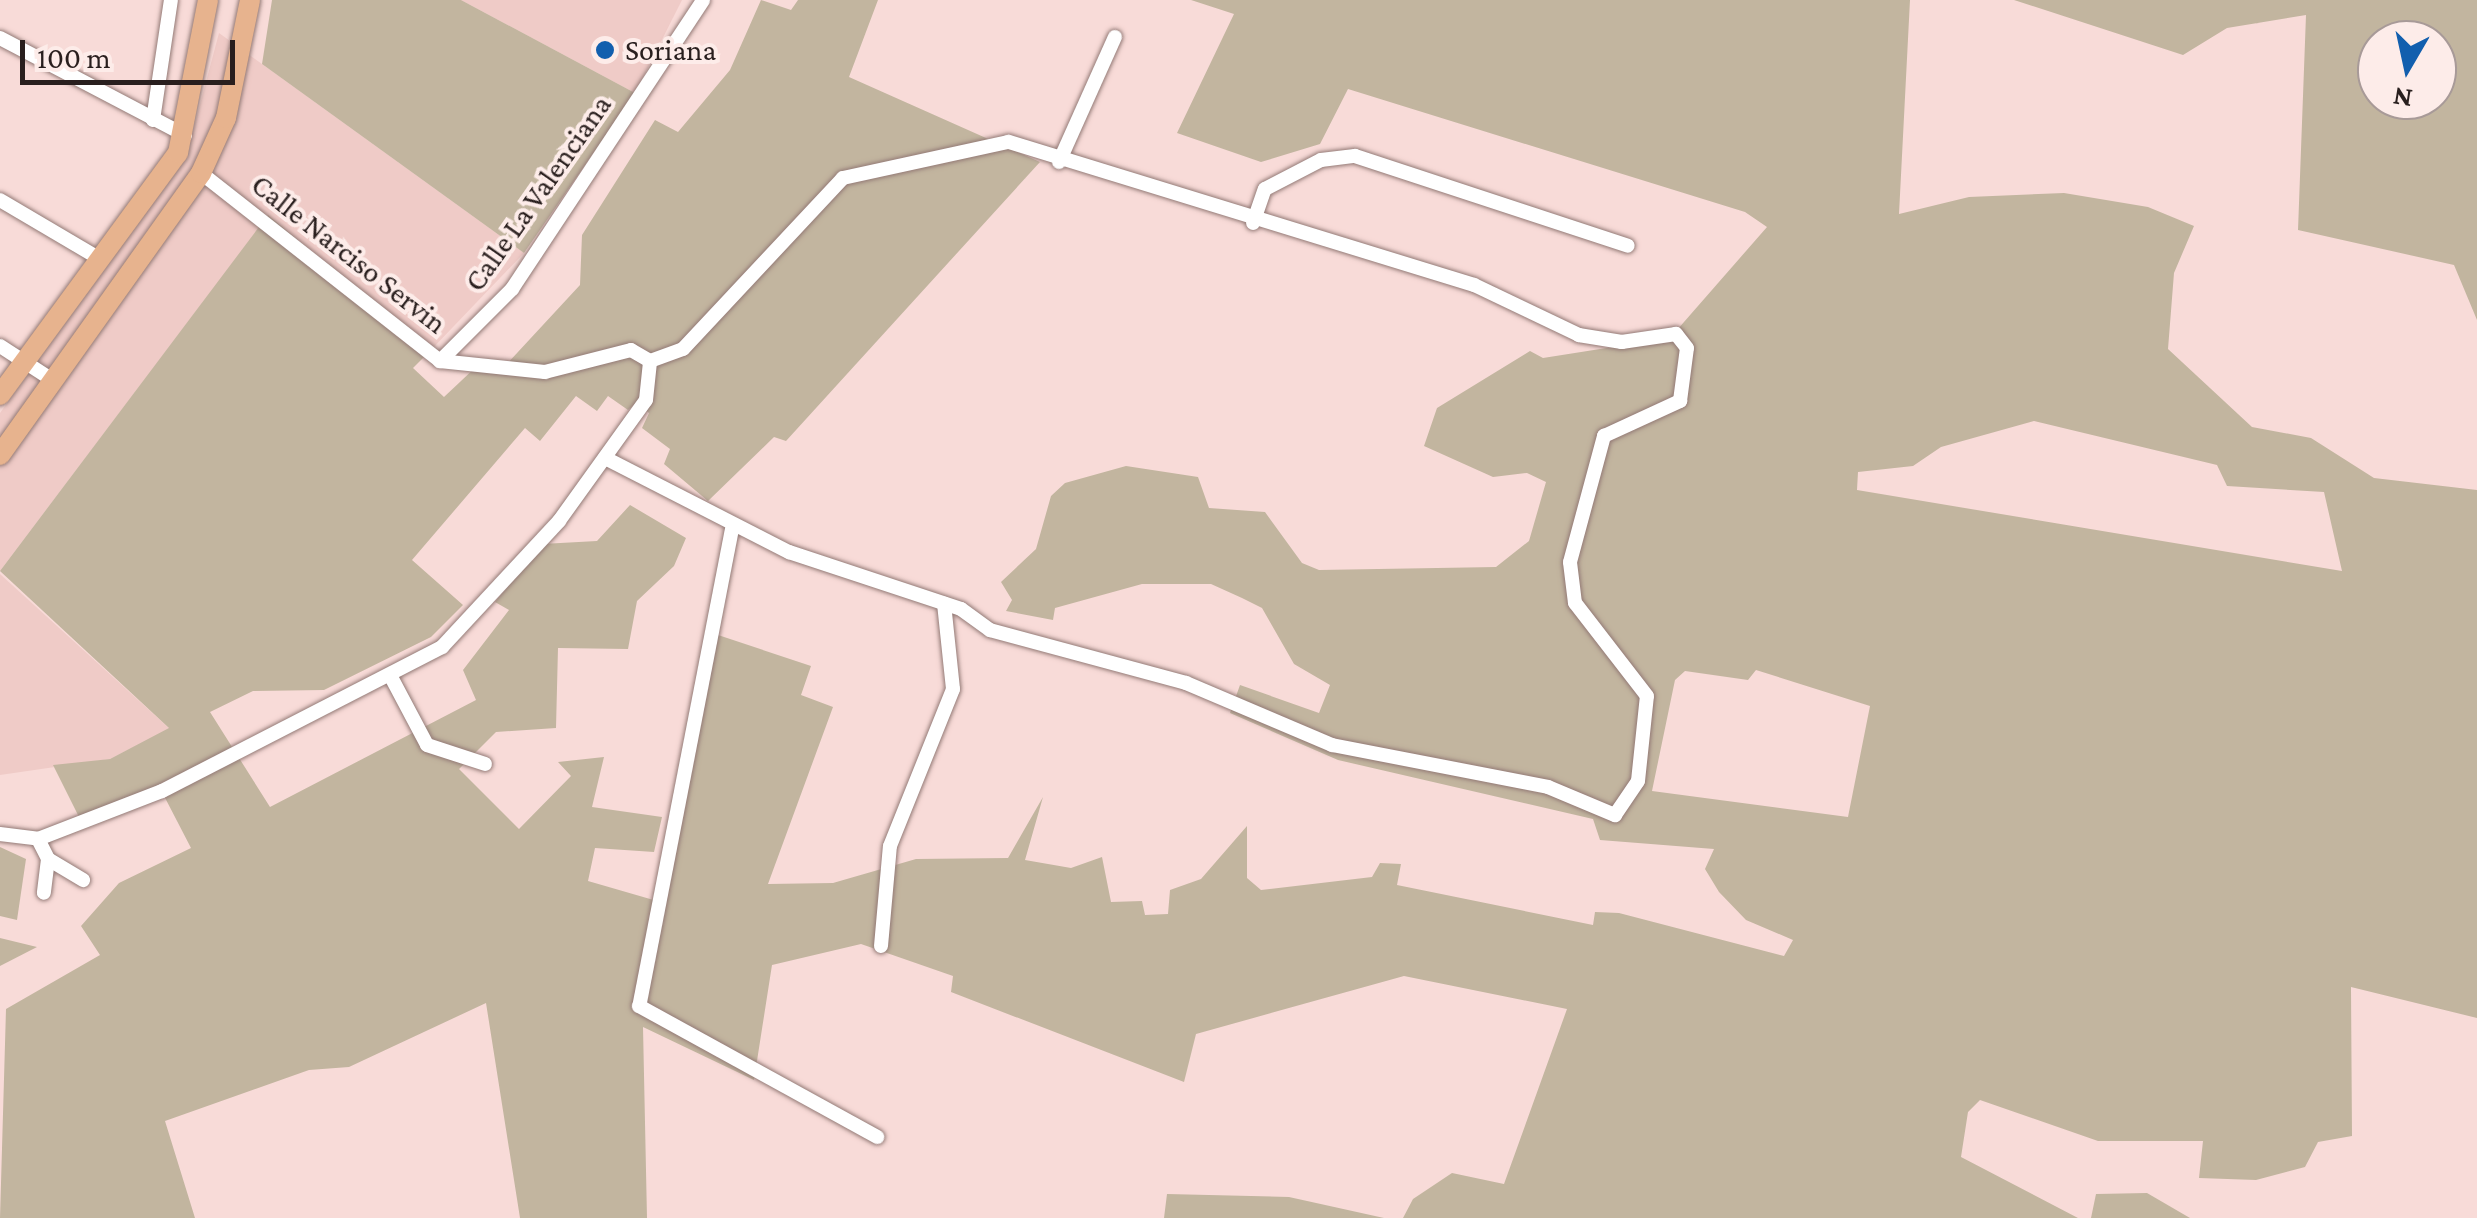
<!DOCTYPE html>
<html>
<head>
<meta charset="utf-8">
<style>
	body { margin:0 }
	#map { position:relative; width:2477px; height:1218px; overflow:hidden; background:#f8dbd8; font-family:"Crimson Pro",serif }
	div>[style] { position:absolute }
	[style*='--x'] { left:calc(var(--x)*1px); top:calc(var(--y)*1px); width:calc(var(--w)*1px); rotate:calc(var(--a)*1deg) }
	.built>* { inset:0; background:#efcbc7 }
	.green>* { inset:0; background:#c2b59f }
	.roads { filter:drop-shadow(0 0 2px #937a76) drop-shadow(0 0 2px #937a76) }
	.street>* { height:14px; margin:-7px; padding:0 7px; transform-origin:7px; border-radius:7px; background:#fff }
	.primary>* { height:20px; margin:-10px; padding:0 10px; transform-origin:10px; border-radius:10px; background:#e7b38e }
	.dots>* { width:28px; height:28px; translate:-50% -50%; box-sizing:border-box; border:5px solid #fdece9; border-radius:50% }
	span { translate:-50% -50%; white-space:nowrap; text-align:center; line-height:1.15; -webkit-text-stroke:8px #fdece9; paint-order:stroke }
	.poi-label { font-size:30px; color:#291f1e }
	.left { translate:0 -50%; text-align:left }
	.street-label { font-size:30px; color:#291f1e }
	.north { position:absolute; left:2357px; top:20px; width:100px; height:100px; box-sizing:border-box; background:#fdece9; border:2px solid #a89a98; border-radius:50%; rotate:189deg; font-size:28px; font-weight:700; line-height:40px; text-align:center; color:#291f1e }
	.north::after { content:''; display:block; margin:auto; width:35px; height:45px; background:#125fae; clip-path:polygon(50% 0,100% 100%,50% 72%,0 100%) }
	.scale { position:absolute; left:20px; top:40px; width:215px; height:45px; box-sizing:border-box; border:5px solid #291f1e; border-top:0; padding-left:12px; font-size:30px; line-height:35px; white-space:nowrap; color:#291f1e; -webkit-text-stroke:8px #fdece9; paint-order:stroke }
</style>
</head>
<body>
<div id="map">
	<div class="built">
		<div style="clip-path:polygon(461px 0,682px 0,635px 93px)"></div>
		<div style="clip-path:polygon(219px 33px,524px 253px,430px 351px,268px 216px,0 571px,0 413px,186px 157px)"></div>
		<div style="clip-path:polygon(0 574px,170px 729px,110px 759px,0 775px)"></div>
	</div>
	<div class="green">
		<div style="clip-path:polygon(272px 0,461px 0,635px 93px,524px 253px,262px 64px)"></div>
		<div style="clip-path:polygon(evenodd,761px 0,791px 10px,798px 0,878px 0,849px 77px,1040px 162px,786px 441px,774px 437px,708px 501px,664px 464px,670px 449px,642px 428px,649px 413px,636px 403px,628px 410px,608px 396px,597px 411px,576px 396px,540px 441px,525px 428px,412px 560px,463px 605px,431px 637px,324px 690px,253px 691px,210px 712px,270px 807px,476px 700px,463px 670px,509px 610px,495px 602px,542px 544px,597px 541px,630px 505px,686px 538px,674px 566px,637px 601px,628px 649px,558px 648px,556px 728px,496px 732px,459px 769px,519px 829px,571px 776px,558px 762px,604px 757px,592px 807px,662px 817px,654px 852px,595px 848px,588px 881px,657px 901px,712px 633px,811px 666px,801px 695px,833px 707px,768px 884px,833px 883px,916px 859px,1008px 858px,1043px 797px,1025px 860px,1071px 868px,1102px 857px,1111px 902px,1142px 901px,1145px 915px,1168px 914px,1170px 890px,1201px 879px,1247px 826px,1247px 878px,1261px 890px,1372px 877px,1380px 863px,1401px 864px,1397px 885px,1593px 925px,1595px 912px,1619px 913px,1784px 956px,1793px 940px,1746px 920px,1719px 892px,1705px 869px,1714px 849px,1600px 840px,1593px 819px,1338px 760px,1230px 713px,1240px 685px,1319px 713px,1330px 685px,1294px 664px,1262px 608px,1242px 598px,1211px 584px,1142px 584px,1055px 608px,1053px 620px,1006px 611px,1012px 600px,1001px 582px,1036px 549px,1051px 496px,1065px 483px,1126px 466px,1198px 477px,1209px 508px,1265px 512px,1302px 563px,1319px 570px,1496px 567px,1529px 541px,1546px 482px,1527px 473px,1493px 477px,1424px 446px,1437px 408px,1530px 351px,1543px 358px,1670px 338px,1767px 227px,1745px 212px,1348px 89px,1320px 144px,1261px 162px,1177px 133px,1234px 14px,1191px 0,1910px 0,1899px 214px,1969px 197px,2064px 193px,2148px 207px,2194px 226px,2174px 273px,2168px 349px,2252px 427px,2311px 438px,2374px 478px,2477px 490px,2477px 1018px,2351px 987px,2352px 1136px,2318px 1142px,2305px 1167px,2256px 1180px,2199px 1178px,2203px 1141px,2098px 1141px,1980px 1100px,1968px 1112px,1961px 1157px,2078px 1218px,1403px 1218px,1413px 1199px,1452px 1173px,1504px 1184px,1567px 1009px,1404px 976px,1196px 1034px,1184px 1082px,951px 992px,953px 976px,861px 944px,772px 965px,754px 1080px,643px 1027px,647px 1218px,520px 1218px,486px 1003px,349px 1067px,309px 1070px,165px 1121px,195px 1218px,0 1218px,6px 1009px,100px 955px,81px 926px,119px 883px,191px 848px,162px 792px,82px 823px,53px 765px,110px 759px,169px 728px,0 571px,268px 215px,430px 351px,413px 368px,444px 397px,478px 365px,504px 367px,580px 285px,582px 235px,655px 120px,678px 132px,730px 70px,761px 0,2034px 421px,2217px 465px,2227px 486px,2324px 492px,2342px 571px,1857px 490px,1858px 472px,1913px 466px,1941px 447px,2034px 421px,761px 0,1756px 670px,1870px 706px,1848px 817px,1652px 791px,1675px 680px,1685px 671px,1748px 680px,1756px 670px)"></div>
		<div style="clip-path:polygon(evenodd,2014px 0,2477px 0,2477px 320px,2454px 265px,2298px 230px,2306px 15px,2227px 28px,2183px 55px,2014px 0,2437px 40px,2437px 100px,2377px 100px,2377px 40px,2437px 40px)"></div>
		<div style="clip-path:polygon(0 847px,26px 859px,17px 920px,0 916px)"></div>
		<div style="clip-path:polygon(0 938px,37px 947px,0 966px)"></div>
		<div style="clip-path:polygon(2147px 1193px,2190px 1218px,2091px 1218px,2096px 1194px)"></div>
		<div style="clip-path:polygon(1167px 1194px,1289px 1197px,1384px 1218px,1164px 1218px)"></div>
	</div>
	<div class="roads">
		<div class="street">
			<div style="--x:0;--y:38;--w:209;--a:27.7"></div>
			<div style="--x:153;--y:120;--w:121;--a:-81.5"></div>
			<div style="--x:1059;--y:162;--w:137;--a:-65.9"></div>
			<div style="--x:0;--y:200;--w:116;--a:30.5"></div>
			<div style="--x:1253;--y:223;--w:36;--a:-71"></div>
			<div style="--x:1265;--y:189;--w:63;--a:-27.4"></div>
			<div style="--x:1321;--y:160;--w:34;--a:-7"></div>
			<div style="--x:1355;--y:156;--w:287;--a:18.2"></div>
			<div style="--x:0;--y:346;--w:64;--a:32.9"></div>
			<div style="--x:440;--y:361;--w:102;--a:-45"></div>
			<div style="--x:512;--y:289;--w:346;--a:-56.5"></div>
			<div style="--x:605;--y:458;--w:207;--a:27.1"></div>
			<div style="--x:789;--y:552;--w:181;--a:18.3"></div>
			<div style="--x:961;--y:609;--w:36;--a:36"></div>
			<div style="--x:990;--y:630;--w:203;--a:15.1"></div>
			<div style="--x:1186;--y:683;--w:159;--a:23"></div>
			<div style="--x:1332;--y:745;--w:220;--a:11"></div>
			<div style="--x:1548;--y:787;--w:73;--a:22.7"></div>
			<div style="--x:1615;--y:815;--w:41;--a:-55.9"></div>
			<div style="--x:1638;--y:781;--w:85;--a:-84"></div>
			<div style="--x:1647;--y:696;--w:118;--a:-127.7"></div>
			<div style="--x:1575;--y:603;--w:41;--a:-97"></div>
			<div style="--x:1570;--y:562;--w:131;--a:-74.9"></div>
			<div style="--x:1604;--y:436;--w:84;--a:-24.7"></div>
			<div style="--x:1680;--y:401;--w:53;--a:-82.5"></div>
			<div style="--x:1687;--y:348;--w:18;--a:-128"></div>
			<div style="--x:1676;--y:334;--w:55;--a:171.6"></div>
			<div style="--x:1622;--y:342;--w:44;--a:-170.8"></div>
			<div style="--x:1579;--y:335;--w:116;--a:-154.5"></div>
			<div style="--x:1474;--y:285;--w:487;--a:-162.9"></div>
			<div style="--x:1008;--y:142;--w:169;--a:167.7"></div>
			<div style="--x:843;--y:178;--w:234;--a:133.1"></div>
			<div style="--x:683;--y:349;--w:35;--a:160"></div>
			<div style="--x:732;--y:529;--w:486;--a:101"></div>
			<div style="--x:639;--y:1006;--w:272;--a:28.8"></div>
			<div style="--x:390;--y:675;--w:79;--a:62.1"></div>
			<div style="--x:427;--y:745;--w:61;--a:18.1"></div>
			<div style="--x:0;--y:834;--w:38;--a:7"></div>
			<div style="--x:38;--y:839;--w:133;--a:-21.2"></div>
			<div style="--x:162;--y:791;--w:315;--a:-27.2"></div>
			<div style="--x:442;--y:647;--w:172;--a:-47.1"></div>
			<div style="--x:559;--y:521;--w:149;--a:-54.3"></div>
			<div style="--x:646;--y:400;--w:39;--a:-84"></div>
			<div style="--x:650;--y:361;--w:22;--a:-150"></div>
			<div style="--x:631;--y:350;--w:89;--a:165.7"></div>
			<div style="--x:545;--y:372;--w:106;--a:-174"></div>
			<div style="--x:440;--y:361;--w:304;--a:-141.8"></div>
			<div style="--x:38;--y:839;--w:22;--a:63"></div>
			<div style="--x:48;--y:859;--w:34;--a:97"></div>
			<div style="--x:48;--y:859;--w:41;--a:31"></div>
			<div style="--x:881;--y:946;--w:100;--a:-84.9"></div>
			<div style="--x:890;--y:846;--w:169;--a:-68.1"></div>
			<div style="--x:953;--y:689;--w:86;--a:-96"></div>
		</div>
		<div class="primary">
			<div style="--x:0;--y:395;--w:300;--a:-53.7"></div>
			<div style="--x:178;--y:153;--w:156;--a:-78.9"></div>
			<div style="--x:0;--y:455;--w:346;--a:-54.5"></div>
			<div style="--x:201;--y:173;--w:60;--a:-65.6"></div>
			<div style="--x:226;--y:118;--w:120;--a:-78.5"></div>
		</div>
	</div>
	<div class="dots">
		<div style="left:605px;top:50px;background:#125fae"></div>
	</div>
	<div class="poi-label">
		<span class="left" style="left:625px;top:50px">Soriana</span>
	</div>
	<div class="street-label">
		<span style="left:538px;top:193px;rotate:-55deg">Calle La Valenciana</span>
		<span style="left:349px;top:254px;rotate:38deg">Calle Narciso Servin</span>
	</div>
	<div class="north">N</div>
	<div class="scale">100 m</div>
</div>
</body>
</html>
